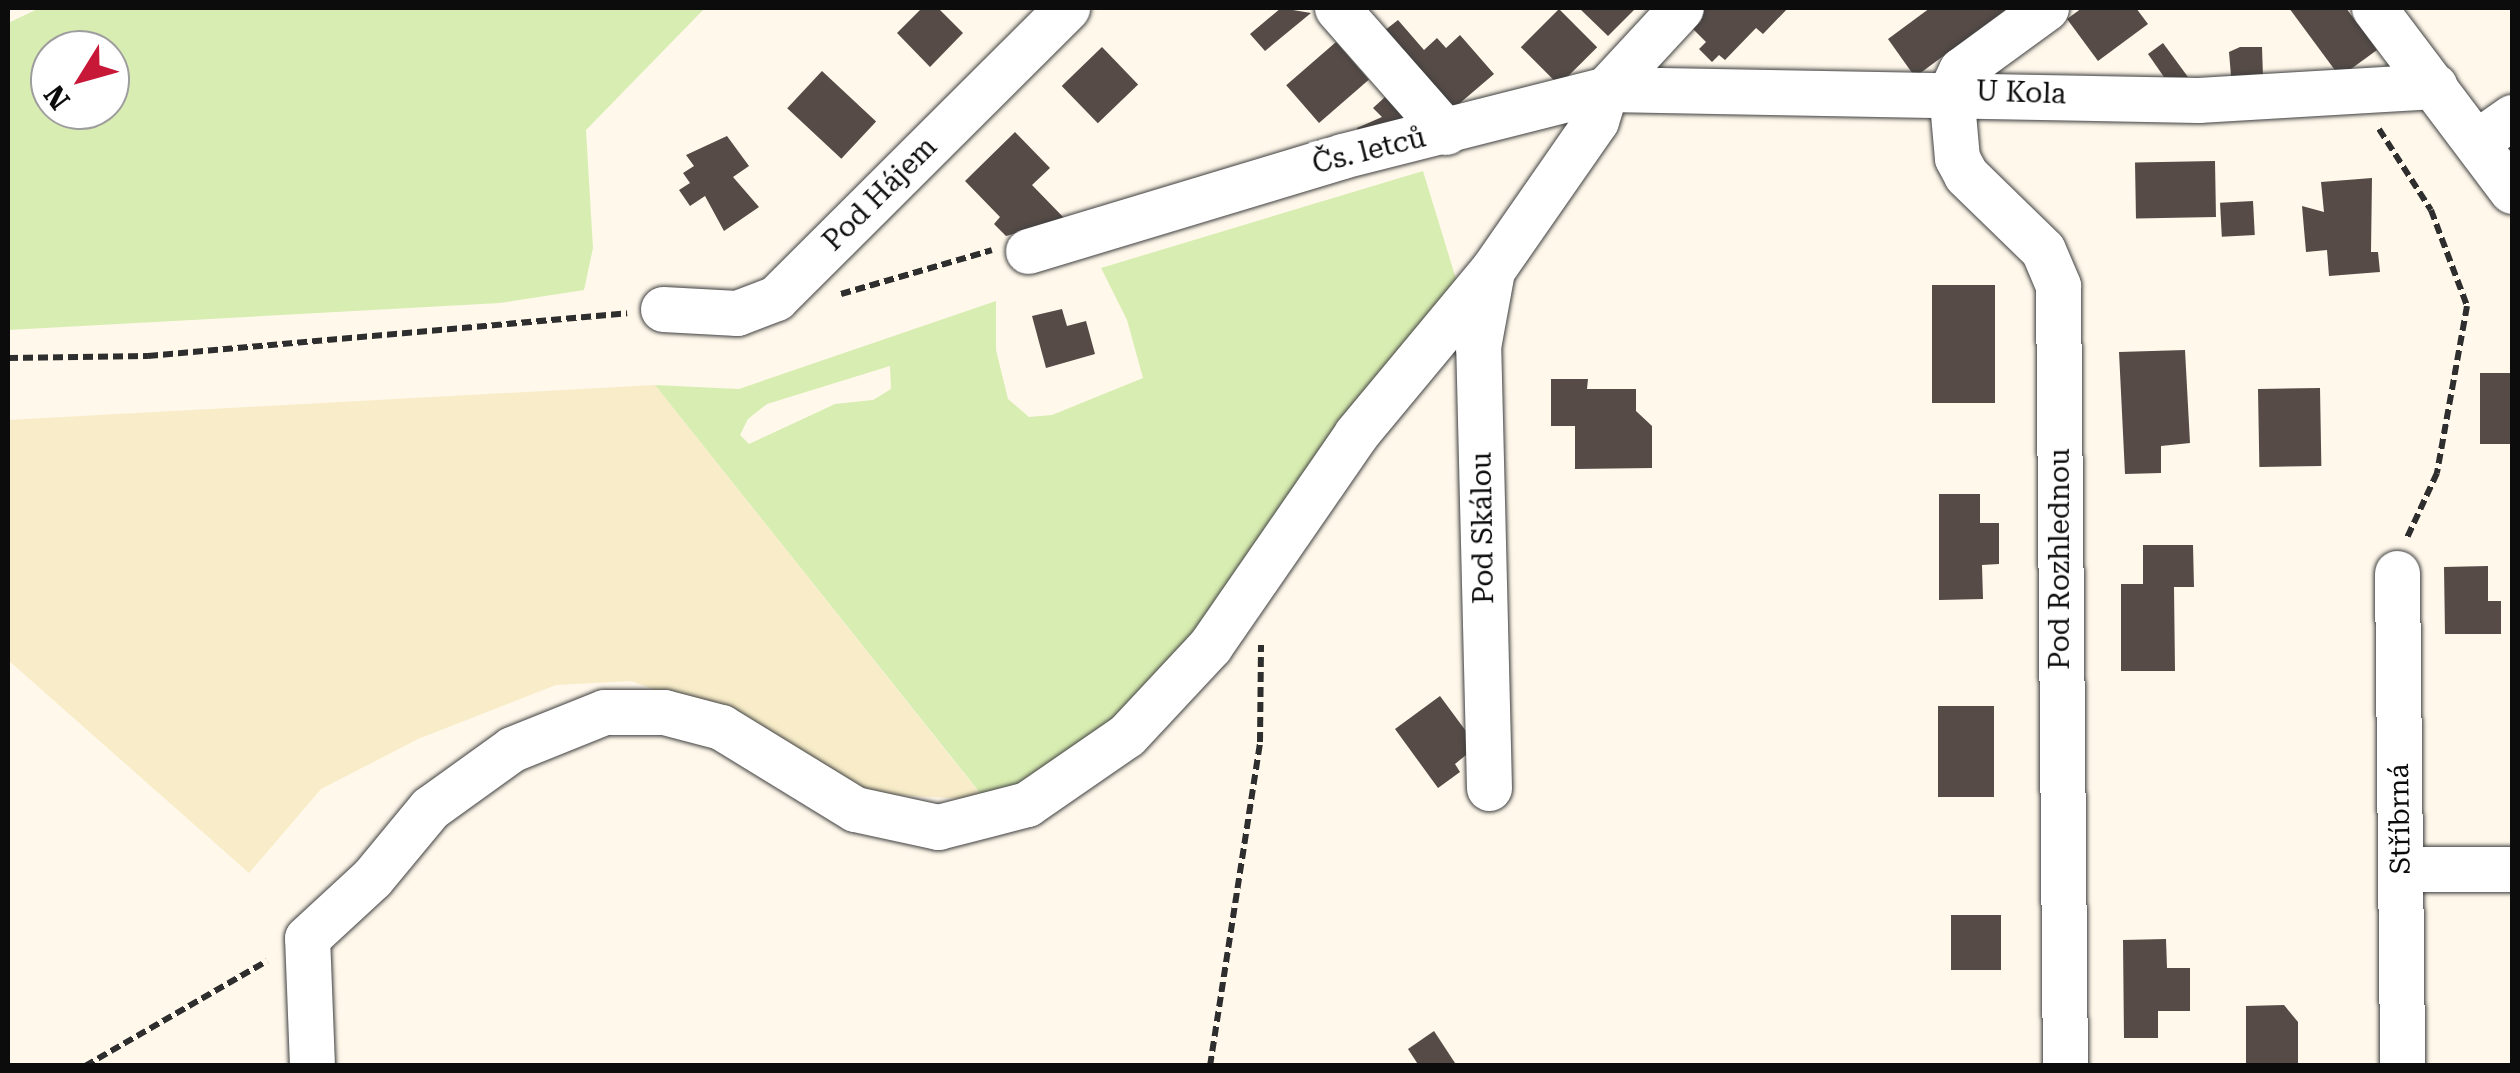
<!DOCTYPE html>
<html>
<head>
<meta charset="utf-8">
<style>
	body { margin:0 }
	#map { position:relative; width:2520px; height:1073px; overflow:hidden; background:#fff8eb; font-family:"Roboto Serif",serif }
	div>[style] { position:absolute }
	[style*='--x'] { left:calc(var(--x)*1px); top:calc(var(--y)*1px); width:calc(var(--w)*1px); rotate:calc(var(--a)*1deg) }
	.farmland>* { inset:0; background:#f8edc8 }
	.green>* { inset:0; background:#d8edb1 }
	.building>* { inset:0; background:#564b47; transform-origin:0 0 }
	.path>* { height:6px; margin-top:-3px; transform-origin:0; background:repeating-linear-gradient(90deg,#2e2e2e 0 10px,transparent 0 15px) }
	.roads { filter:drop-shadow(0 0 2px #3f3f3f) drop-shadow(0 0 2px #3f3f3f) }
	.minor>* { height:45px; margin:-22.5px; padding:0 22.5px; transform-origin:22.5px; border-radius:22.5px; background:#fff }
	span { translate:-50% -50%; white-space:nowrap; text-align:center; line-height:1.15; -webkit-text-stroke:10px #fff; paint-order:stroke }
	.street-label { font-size:28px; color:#0c0c0c }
	.frame { position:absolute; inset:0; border:10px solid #0c0c0c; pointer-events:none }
	.north { position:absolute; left:30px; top:30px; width:100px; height:100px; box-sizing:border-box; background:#fff; border:2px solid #9e9e9e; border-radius:50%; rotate:233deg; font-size:28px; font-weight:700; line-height:40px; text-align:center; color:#0c0c0c }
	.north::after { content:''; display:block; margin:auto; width:35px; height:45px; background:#c81838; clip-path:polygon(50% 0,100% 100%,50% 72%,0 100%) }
</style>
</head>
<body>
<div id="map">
	<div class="farmland">
		<div style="clip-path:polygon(655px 385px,985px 800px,858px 793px,767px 730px,631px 681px,556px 685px,418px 739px,321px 789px,249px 873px,8px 660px,8px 420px)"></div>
	</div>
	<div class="green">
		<div style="clip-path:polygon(evenodd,40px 8px,705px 8px,586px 130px,593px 248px,584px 290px,500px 303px,8px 330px,8px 23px,40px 8px,50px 50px,110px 50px,110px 110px,50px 110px,50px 50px)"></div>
		<div style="clip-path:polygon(evenodd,1423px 171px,1460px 292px,1160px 693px,988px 803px,655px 385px,739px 389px,996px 301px,996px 350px,1008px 399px,1029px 417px,1052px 415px,1143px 378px,1127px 320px,1101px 268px,1423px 171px,890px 366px,891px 389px,873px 400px,835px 404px,749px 444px,740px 435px,748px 419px,767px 404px,890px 366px)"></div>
	</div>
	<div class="building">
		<div style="clip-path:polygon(922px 8px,938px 8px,963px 33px,930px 67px,897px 33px)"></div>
		<div style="clip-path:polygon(1281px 8px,1311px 13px,1265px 51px,1250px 34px)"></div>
		<div style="clip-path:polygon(1579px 8px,1636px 8px,1608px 36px)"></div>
		<div style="clip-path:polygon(1697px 8px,1788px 8px,1763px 34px,1756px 28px,1725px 60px,1719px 55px,1712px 62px,1699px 49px,1706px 42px,1685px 21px)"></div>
		<div style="clip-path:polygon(1930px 8px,2008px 8px,1915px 77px,1888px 39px)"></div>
		<div style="clip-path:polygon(2082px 8px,2136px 8px,2148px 24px,2098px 61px,2067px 19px)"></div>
		<div style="clip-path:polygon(2289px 8px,2346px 8px,2377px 50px,2340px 77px)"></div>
		<div style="left:1559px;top:9px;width:54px;height:54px;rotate:45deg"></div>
		<div style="clip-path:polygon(1398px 20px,1424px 50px,1437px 38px,1446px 48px,1460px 35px,1494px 74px,1453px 109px,1384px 31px)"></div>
		<div style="left:1336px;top:42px;width:50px;height:66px;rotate:49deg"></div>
		<div style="clip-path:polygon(2163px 43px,2188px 77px,2164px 77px,2148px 54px)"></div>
		<div style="left:1102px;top:47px;width:52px;height:56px;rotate:46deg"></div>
		<div style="clip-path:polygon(2240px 47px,2262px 47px,2263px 77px,2231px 76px,2229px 52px)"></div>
		<div style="left:822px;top:71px;width:74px;height:51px;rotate:43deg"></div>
		<div style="clip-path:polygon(1385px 97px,1411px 125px,1361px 139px,1357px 128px,1382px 117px,1373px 108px)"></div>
		<div style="clip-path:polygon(1015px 132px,1050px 168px,1032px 185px,1066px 220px,1006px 236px,994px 224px,1000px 217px,965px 181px)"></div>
		<div style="clip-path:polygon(727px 136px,749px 166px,733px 177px,759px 207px,724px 231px,705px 196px,690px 206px,679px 190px,690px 183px,683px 173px,694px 166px,686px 155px)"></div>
		<div style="left:2215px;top:161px;width:56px;height:80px;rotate:89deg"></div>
		<div style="clip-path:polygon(2372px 178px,2371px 252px,2378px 252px,2380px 272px,2329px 276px,2327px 250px,2306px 252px,2302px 206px,2324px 212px,2321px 182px)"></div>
		<div style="left:2253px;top:201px;width:34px;height:33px;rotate:87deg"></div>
		<div style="left:1932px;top:285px;width:63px;height:118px"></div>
		<div style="clip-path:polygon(1062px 309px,1067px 326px,1086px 321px,1095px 354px,1046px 368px,1032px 316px)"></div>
		<div style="clip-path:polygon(2185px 350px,2190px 443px,2161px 446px,2161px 473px,2125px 474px,2119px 352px)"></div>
		<div style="left:2480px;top:373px;width:32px;height:71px"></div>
		<div style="clip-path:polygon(1551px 379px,1588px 379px,1587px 389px,1636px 389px,1636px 411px,1652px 426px,1652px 468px,1575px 469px,1575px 426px,1551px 426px)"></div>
		<div style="left:2320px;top:388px;width:78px;height:62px;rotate:89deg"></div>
		<div style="clip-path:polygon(1939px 494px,1980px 494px,1980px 523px,1999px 523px,1999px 564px,1982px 565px,1983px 599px,1939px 600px)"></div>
		<div style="clip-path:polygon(2143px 545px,2193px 545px,2194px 587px,2174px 587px,2175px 671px,2121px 671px,2121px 584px,2143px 584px)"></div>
		<div style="clip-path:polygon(2488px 566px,2488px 601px,2501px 601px,2501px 634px,2445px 634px,2444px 567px)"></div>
		<div style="clip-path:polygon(1440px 696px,1477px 746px,1455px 764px,1460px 772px,1438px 788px,1395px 729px)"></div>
		<div style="left:1938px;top:706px;width:56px;height:91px"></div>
		<div style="left:1951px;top:915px;width:50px;height:55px"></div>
		<div style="clip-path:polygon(2166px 939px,2167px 968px,2190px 968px,2190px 1011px,2158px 1011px,2158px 1038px,2124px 1038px,2123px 940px)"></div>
		<div style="clip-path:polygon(2284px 1005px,2298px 1022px,2298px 1066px,2246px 1066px,2246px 1006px)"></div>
		<div style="clip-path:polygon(1434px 1031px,1457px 1066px,1419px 1066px,1408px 1049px)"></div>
	</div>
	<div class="path">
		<div style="--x:2379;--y:129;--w:96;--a:57.3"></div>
		<div style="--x:2431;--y:210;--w:103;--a:69.4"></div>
		<div style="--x:2467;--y:306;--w:170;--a:100.2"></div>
		<div style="--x:2437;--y:473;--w:72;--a:114.8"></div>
		<div style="--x:841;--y:294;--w:157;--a:-16.2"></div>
		<div style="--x:8;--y:358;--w:140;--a:-0.8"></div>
		<div style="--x:148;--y:356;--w:481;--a:-5.1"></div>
		<div style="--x:85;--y:1066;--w:210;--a:-30"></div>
		<div style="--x:1210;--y:1066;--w:328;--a:-81.2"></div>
		<div style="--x:1260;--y:742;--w:97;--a:-89.4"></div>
	</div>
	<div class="roads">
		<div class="minor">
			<div style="--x:1337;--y:8;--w:165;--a:48.7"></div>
			<div style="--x:2046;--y:8;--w:105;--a:143.9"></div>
			<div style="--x:1961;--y:70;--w:23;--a:115"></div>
			<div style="--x:1951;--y:91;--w:67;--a:84.9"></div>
			<div style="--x:1957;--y:158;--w:19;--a:62"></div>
			<div style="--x:1966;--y:175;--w:107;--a:44.2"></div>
			<div style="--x:2043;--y:250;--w:39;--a:67"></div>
			<div style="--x:2058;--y:286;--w:780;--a:89.49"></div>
			<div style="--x:2374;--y:8;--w:229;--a:53"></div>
			<div style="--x:1606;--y:89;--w:592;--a:1.06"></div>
			<div style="--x:2198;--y:100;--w:237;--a:-3.4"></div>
			<div style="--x:2478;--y:141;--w:42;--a:-35.2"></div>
			<div style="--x:1028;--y:251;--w:328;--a:-16.8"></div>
			<div style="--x:1342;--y:156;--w:272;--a:-14.2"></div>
			<div style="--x:1606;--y:89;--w:110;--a:-47.2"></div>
			<div style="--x:663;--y:309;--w:74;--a:3.1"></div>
			<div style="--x:737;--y:313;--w:42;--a:-21"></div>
			<div style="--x:776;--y:298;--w:411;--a:-44.9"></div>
			<div style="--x:2397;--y:573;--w:493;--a:89.4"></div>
			<div style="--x:1489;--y:788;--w:441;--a:-91.4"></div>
			<div style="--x:1478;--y:347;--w:72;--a:-79.6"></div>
			<div style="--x:2400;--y:869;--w:112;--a:0"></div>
			<div style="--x:312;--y:1066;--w:128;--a:-92.2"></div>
			<div style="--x:307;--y:938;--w:88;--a:-42.7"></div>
			<div style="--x:372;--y:878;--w:91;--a:-50.4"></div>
			<div style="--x:430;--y:808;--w:101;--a:-35.7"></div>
			<div style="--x:512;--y:749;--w:99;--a:-21.9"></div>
			<div style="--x:604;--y:712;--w:60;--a:0"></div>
			<div style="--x:664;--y:712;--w:59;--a:14.7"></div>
			<div style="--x:721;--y:727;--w:157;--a:31.5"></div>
			<div style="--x:855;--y:809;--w:85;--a:12.2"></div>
			<div style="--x:938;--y:827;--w:92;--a:-14.5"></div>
			<div style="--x:1027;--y:804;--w:121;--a:-34.6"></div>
			<div style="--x:1127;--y:735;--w:122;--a:-47"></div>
			<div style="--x:1210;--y:646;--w:257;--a:-55.4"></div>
			<div style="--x:1356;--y:434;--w:214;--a:-50.3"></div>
			<div style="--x:1493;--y:269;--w:180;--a:-55.2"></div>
			<div style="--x:1596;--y:121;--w:34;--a:-73"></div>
		</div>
	</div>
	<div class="street-label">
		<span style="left:2021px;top:93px;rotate:2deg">U Kola</span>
		<span style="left:1369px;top:151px;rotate:-14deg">Čs. letců</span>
		<span style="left:880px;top:194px;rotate:-45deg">Pod Hájem</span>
		<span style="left:1483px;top:528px;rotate:-91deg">Pod Skálou</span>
		<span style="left:2060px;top:559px;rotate:-90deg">Pod Rozhlednou</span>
		<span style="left:2400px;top:819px;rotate:-91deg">Stříbrná</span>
	</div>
	<div class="frame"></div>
	<div class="north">N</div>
</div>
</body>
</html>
